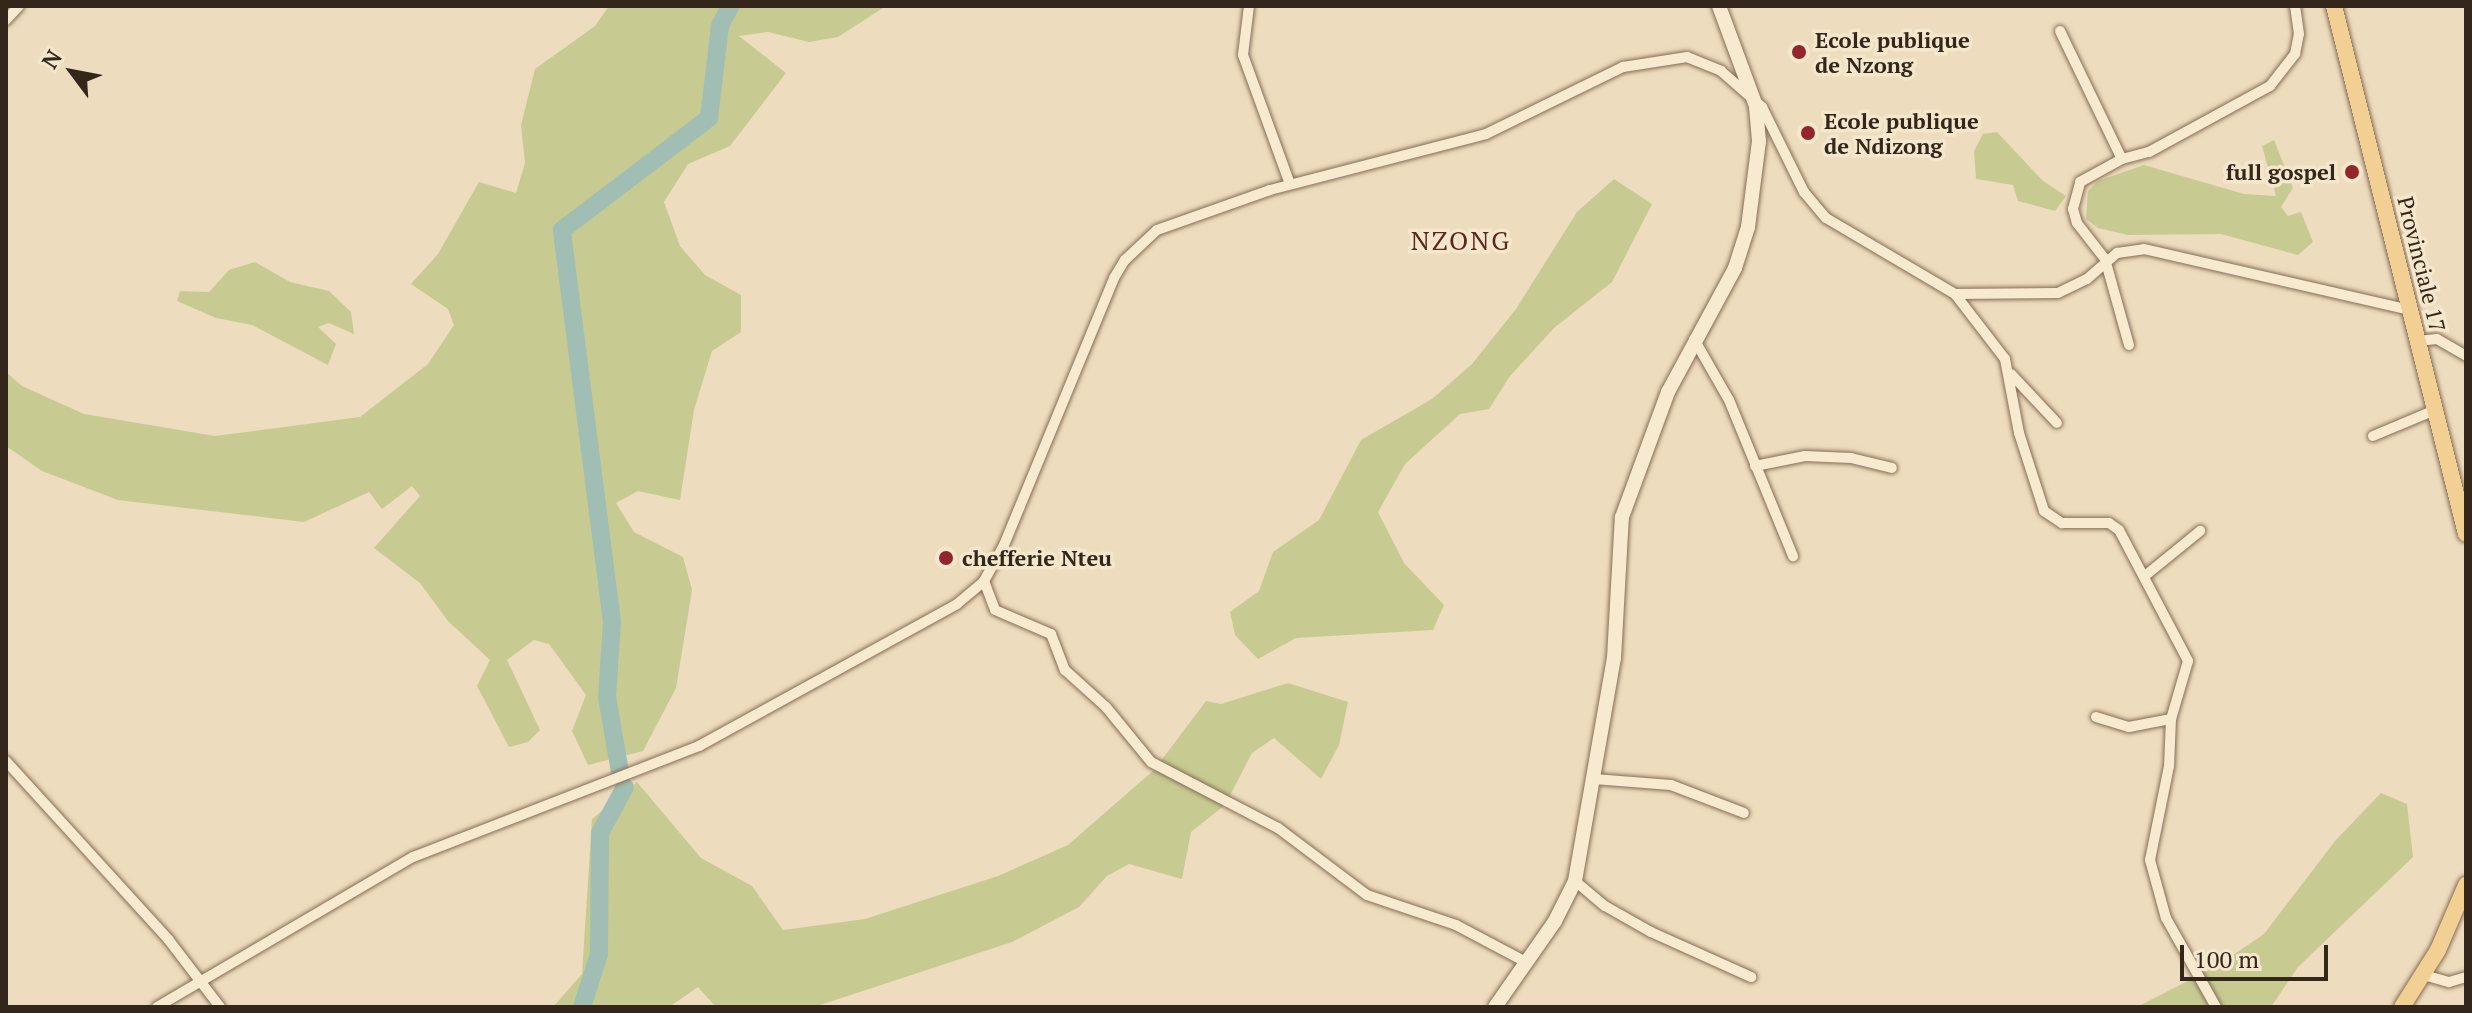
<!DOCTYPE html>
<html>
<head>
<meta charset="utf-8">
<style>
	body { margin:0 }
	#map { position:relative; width:2472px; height:1013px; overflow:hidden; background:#eddcbd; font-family:"PT Serif",serif }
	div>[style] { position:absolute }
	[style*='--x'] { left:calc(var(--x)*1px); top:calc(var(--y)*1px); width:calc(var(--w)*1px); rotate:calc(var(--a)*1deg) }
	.green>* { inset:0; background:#c7cb91 }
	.river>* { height:18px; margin:-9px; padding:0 9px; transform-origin:9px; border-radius:9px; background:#a0beb4 }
	.roads { filter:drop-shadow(0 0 2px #856d56) drop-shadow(0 0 2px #856d56) }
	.street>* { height:10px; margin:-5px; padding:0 5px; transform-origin:5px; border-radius:5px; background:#f8eacf }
	.secondary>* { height:14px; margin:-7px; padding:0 7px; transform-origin:7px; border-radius:7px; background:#f8eacf }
	.primary>* { height:16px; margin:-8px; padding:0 8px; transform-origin:8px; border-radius:8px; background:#f2d093 }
	.dots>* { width:22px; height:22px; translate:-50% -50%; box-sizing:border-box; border:4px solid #f5e7cc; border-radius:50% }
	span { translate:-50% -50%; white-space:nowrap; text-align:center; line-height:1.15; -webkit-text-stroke:7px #f5e7cc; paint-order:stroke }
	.poi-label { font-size:22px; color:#34261b; font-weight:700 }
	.left { translate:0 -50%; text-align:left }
	.right { translate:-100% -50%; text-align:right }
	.street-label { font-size:22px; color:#34261b }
	.quarter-label { font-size:26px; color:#60261b; letter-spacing:2px }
	.frame { position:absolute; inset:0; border:8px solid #34261b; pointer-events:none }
	.north { position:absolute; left:32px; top:32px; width:80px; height:80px; -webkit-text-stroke:6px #f5e7cc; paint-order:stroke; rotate:302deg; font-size:22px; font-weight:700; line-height:32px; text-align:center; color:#34261b }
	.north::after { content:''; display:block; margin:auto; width:28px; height:36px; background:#34261b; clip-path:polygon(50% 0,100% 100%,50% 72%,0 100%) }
	.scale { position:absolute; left:2180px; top:945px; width:148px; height:36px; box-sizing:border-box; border:4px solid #34261b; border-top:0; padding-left:10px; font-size:24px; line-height:28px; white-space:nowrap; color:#34261b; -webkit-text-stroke:6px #f5e7cc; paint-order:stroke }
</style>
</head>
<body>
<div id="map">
	<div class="green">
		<div style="clip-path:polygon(609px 6px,886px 6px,838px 37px,809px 42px,768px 32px,739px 36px,786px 73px,730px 146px,688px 164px,664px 202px,680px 246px,705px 275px,741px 295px,741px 332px,712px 351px,694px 410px,680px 500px,638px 491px,616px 503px,634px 532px,683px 557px,692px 590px,676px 688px,643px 751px,588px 765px,572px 731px,586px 695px,549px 644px,534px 640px,507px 660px,540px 730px,528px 742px,509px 747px,477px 686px,490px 660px,448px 621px,420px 583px,374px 548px,420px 496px,412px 486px,382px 509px,369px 492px,304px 522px,118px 500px,42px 471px,6px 446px,6px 372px,22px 386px,84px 414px,215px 436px,360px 417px,428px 364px,454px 325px,448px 309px,411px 284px,438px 254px,479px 182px,516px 193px,525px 163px,521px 125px,535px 69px,595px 26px)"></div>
		<div style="clip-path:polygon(1997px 132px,2043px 181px,2066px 196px,2055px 211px,2018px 201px,2013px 185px,1976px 179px,1974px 151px,1983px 134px)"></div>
		<div style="clip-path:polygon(2274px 140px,2293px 188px,2281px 207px,2288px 216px,2301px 212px,2313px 242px,2298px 255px,2221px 234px,2128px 235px,2098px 228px,2086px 219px,2088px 191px,2098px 181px,2144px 165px,2244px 194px,2276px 196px,2262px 146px)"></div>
		<div style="clip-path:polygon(1614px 179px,1652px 204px,1612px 282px,1554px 328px,1510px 376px,1489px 409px,1460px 414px,1405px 464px,1378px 512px,1404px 563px,1444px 605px,1433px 630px,1296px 638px,1258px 659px,1235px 635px,1230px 612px,1259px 591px,1273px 552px,1319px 520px,1361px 440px,1432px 399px,1472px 364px,1516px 309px,1577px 212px)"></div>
		<div style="clip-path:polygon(255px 262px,290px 282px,329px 291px,351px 312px,354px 334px,329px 323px,318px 327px,336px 344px,328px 365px,252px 325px,216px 318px,177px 301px,180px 291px,209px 292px,229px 270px)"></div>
		<div style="clip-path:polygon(1288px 683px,1348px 702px,1339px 745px,1321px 779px,1274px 738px,1252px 753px,1225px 805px,1191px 832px,1182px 879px,1129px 864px,1107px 876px,1079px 907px,1012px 942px,814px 1007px,716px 1007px,698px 987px,669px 1007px,553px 1007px,582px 974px,592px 819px,637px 782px,701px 858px,752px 886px,783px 930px,865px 919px,998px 876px,1068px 845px,1154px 770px,1206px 701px,1221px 704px)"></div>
		<div style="clip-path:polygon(2381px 793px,2407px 804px,2413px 857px,2298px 967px,2271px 1007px,2137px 1007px,2217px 966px,2264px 934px,2335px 841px)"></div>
	</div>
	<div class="river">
		<div style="--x:620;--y:772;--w:76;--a:-99.8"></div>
		<div style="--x:607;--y:697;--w:75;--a:-86.2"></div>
		<div style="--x:612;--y:622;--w:395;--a:-97.3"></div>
		<div style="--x:562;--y:230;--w:185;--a:-37.3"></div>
		<div style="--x:709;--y:118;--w:93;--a:-83.2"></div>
		<div style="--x:720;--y:26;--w:22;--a:-63"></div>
		<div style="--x:582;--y:1007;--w:56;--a:-72.2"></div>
		<div style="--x:599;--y:954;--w:121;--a:-89.5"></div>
		<div style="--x:600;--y:833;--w:52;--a:-61.5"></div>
	</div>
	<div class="roads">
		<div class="street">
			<div style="--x:1249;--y:6;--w:49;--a:97"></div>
			<div style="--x:1243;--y:55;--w:137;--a:70"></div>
			<div style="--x:6;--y:20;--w:19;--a:-47"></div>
			<div style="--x:2060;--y:31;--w:142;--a:64.2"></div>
			<div style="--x:1955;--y:294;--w:82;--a:52.4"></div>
			<div style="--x:2005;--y:359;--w:75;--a:79.3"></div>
			<div style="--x:2019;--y:433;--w:82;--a:72.2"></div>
			<div style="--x:2044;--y:511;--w:22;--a:34"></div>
			<div style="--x:2062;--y:523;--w:47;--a:0"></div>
			<div style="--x:2109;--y:523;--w:12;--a:35"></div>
			<div style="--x:2119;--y:530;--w:148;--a:62.2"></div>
			<div style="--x:2188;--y:661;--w:60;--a:106.3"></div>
			<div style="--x:2171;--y:719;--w:47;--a:92.4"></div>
			<div style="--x:2169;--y:766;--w:96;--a:101.4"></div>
			<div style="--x:2150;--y:860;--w:60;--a:74.6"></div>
			<div style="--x:2166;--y:918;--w:102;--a:60.7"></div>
			<div style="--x:1694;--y:339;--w:70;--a:60.2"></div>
			<div style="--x:1729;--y:400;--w:169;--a:67.7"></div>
			<div style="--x:2418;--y:341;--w:19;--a:-6"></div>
			<div style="--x:2437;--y:339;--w:34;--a:30"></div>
			<div style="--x:2129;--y:345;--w:89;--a:-105.6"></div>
			<div style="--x:2105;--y:259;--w:46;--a:-127.9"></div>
			<div style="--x:2077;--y:223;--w:15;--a:-106"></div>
			<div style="--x:2073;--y:209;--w:28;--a:-75"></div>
			<div style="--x:2080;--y:182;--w:48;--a:-28.7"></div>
			<div style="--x:2122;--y:159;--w:28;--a:-15"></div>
			<div style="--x:2149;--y:152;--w:138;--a:-28.6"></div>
			<div style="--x:2270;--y:86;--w:41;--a:-52"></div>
			<div style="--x:2295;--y:54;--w:20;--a:-79"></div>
			<div style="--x:2299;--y:34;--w:28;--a:-98"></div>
			<div style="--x:2011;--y:374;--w:67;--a:46.8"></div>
			<div style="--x:2373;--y:436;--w:67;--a:-22.8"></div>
			<div style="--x:1755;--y:466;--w:51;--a:-11.3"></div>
			<div style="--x:1805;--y:456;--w:46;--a:2.5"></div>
			<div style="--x:1851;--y:458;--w:42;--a:13.7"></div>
			<div style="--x:2146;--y:575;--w:70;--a:-39.2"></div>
			<div style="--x:984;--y:581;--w:31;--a:69"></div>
			<div style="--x:995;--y:610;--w:61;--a:23.2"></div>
			<div style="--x:1051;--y:634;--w:39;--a:69"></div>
			<div style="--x:1065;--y:670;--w:55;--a:42.1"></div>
			<div style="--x:1106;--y:707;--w:71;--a:50.7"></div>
			<div style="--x:1151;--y:762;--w:143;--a:27.5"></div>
			<div style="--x:1278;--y:828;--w:111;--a:37"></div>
			<div style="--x:1367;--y:895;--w:94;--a:18.6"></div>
			<div style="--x:1456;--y:925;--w:79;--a:27.9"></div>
			<div style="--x:2096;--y:717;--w:34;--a:17"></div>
			<div style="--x:2129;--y:727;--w:43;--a:-10.8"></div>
			<div style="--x:6;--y:761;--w:241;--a:47.7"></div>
			<div style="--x:168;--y:939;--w:86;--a:52.6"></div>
			<div style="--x:1594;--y:779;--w:77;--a:4.5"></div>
			<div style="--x:1671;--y:785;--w:78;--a:21"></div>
			<div style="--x:1575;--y:881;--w:39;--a:40"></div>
			<div style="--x:1605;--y:906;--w:53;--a:29.5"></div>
			<div style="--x:1651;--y:932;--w:110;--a:24.2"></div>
			<div style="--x:2424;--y:975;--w:26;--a:16"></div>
			<div style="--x:2449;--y:982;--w:18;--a:-16"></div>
			<div style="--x:157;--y:1007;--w:297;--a:-30.4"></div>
			<div style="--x:413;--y:857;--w:307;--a:-21.2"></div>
			<div style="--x:699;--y:746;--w:294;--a:-28.8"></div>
			<div style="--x:957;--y:604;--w:35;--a:-40"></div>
			<div style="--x:984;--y:581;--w:41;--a:-60.9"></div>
			<div style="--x:1004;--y:545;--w:289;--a:-67.6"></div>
			<div style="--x:1114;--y:278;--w:21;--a:-59"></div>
			<div style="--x:1125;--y:260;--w:44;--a:-43.2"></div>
			<div style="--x:1157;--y:230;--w:120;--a:-19.5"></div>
			<div style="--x:1270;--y:190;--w:223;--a:-14.5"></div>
			<div style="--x:1486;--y:134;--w:153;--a:-26.1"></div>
			<div style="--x:1623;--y:67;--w:65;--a:-8.9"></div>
			<div style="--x:1687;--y:57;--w:37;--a:22"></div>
			<div style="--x:1721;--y:71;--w:55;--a:41.3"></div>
			<div style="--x:1762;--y:107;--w:95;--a:63.7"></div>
			<div style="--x:1804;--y:192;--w:34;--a:50"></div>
			<div style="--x:1826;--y:218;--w:150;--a:30.5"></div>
			<div style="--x:1955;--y:294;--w:103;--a:-0.6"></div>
			<div style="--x:2058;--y:293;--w:32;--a:-26"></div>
			<div style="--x:2087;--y:279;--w:40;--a:-41"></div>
			<div style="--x:2117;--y:253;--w:27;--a:-8"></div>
			<div style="--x:2144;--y:249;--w:274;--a:12.9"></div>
		</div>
		<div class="secondary">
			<div style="--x:1495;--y:1007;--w:105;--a:-55.1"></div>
			<div style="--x:1555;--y:921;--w:45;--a:-63.4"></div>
			<div style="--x:1575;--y:881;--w:226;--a:-80.1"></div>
			<div style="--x:1614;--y:658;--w:141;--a:-86.8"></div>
			<div style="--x:1622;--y:517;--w:133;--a:-69.8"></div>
			<div style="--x:1668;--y:392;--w:141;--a:-61.6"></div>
			<div style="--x:1735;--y:268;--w:43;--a:-72.4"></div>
			<div style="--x:1748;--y:227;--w:87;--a:-82.7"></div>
			<div style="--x:1759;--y:141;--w:35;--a:-95"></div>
			<div style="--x:1756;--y:106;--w:107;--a:-110.3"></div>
		</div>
		<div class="primary">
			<div style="--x:2334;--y:6;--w:544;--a:75.96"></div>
			<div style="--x:2402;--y:1007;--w:67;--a:-57.7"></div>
			<div style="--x:2438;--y:950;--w:71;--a:-66.7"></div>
		</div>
	</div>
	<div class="dots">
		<div style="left:1799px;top:52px;background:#93262d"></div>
		<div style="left:1808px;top:133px;background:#93262d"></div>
		<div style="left:2352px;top:172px;background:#93262d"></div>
		<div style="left:946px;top:558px;background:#93262d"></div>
	</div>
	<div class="poi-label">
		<span class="left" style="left:1815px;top:52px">Ecole publique<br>de Nzong</span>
		<span class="left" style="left:1824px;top:133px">Ecole publique<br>de Ndizong</span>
		<span class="right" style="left:2336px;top:172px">full gospel</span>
		<span class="left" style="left:962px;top:558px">chefferie Nteu</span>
	</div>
	<div class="street-label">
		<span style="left:2422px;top:264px;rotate:76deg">Provinciale 17</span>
	</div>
	<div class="quarter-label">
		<span style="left:1461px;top:241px">NZONG</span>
	</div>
	<div class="frame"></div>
	<div class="north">N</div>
	<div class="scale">100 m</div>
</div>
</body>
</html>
